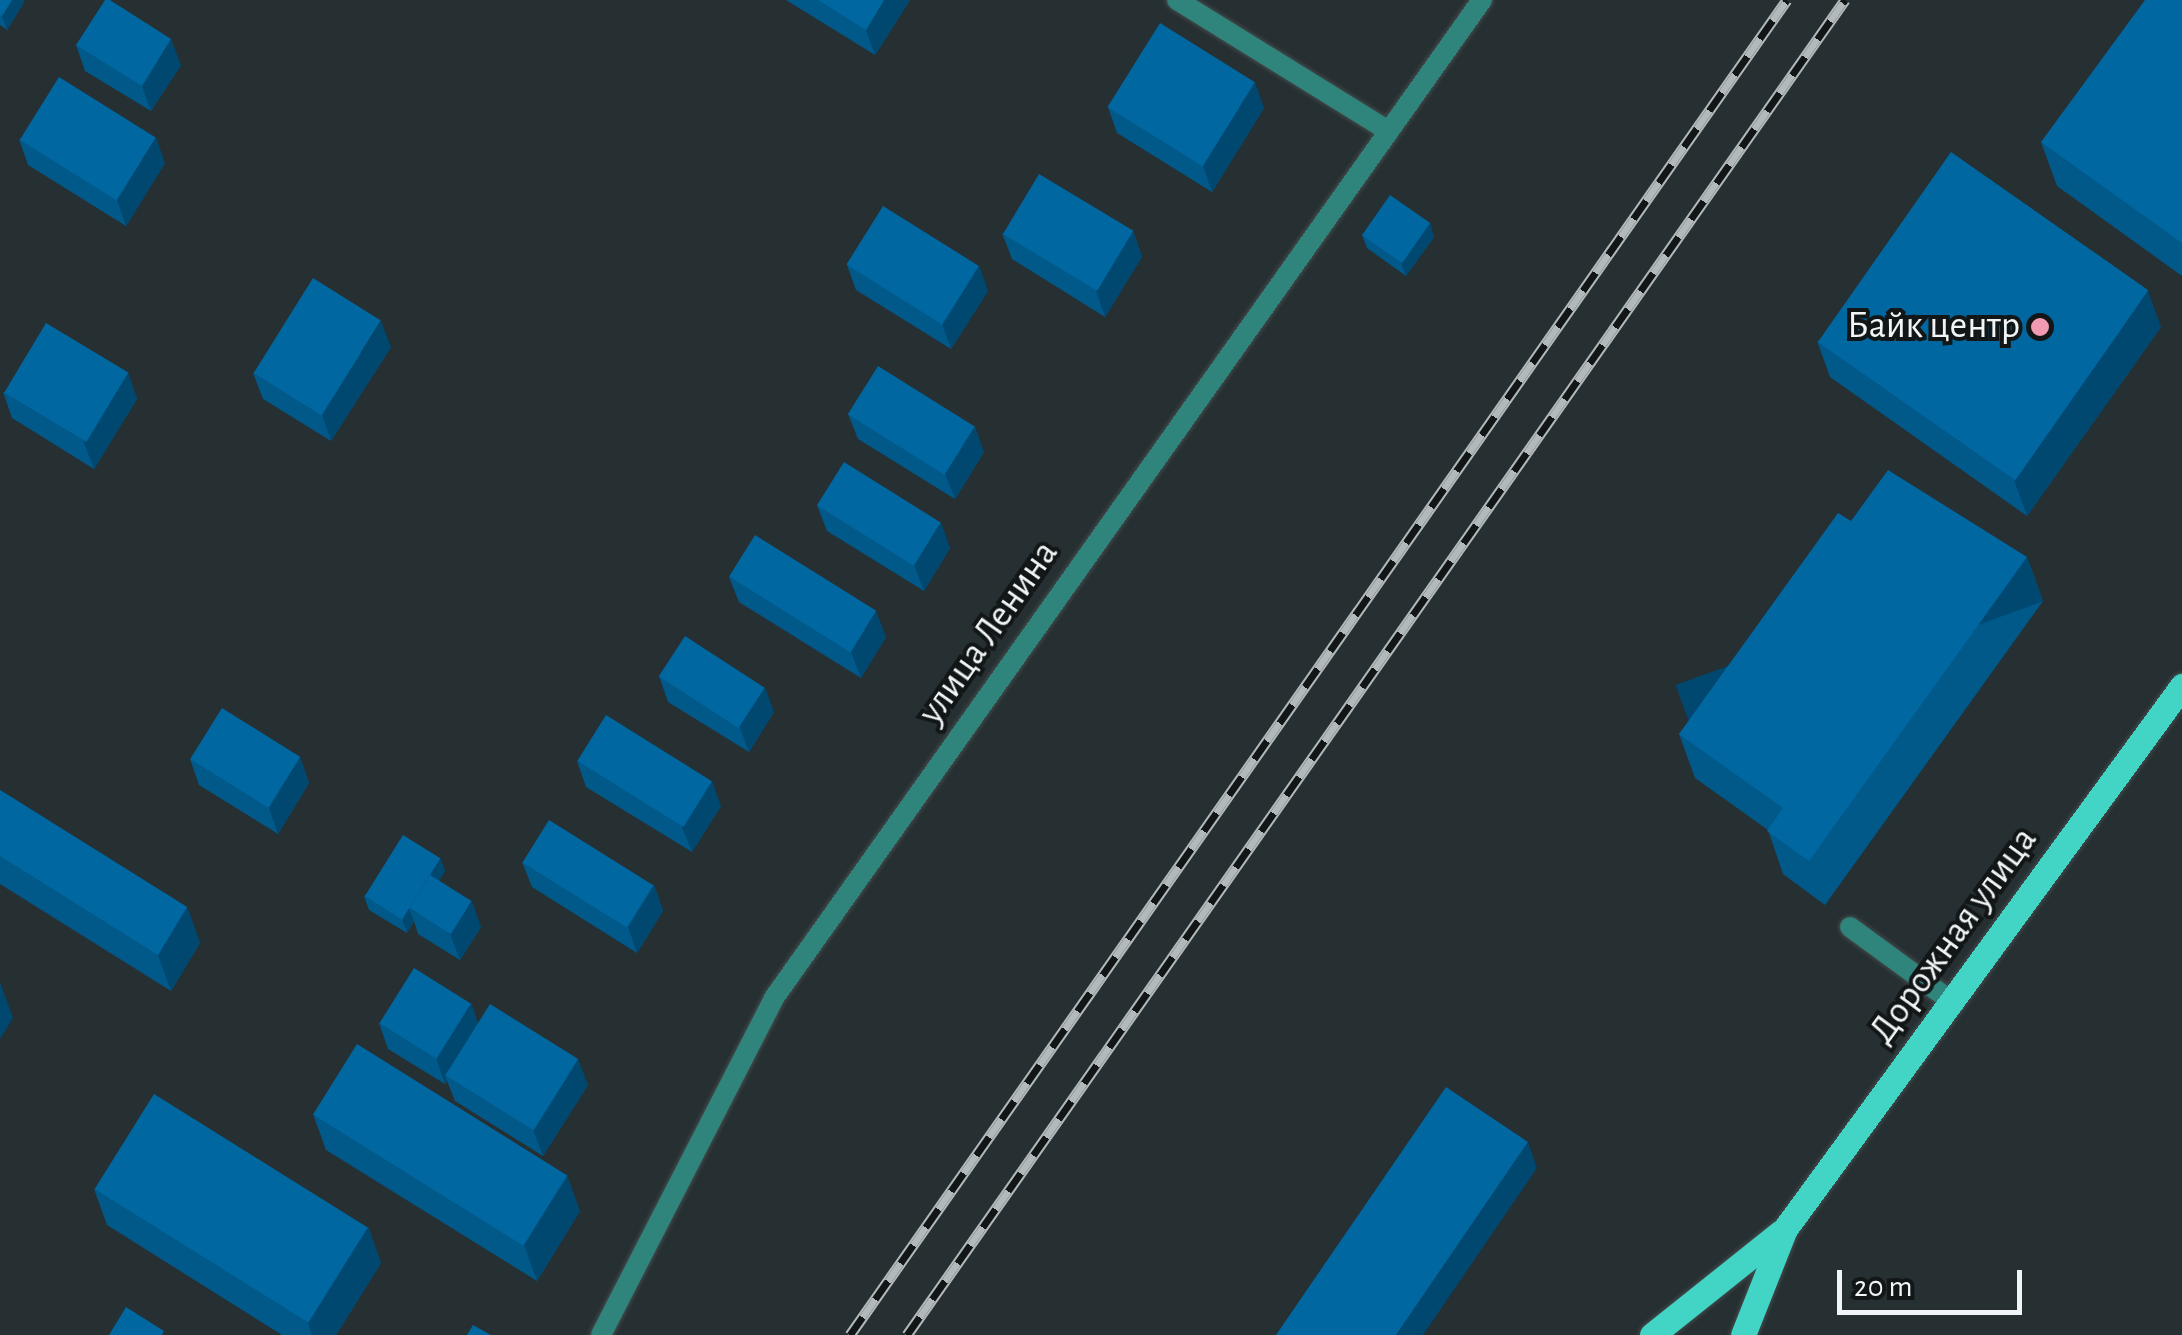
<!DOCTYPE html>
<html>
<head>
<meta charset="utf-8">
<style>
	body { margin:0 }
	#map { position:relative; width:2182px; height:1335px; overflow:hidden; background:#262f31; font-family:"Alegreya Sans",sans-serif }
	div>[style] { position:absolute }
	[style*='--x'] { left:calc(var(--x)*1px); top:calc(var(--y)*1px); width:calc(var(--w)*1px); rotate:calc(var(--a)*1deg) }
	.roads { filter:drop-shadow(0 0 2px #424b4d) drop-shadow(0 0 2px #424b4d) }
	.service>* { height:20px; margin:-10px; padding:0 10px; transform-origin:10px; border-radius:10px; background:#2f847b }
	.minor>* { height:20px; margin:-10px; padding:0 10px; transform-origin:10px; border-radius:10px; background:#2f847b }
	.primary>* { height:25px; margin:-12.5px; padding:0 12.5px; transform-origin:12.5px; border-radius:12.5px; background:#42d5c6 }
	.rail>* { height:11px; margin-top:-5.5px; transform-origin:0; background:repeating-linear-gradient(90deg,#121617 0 22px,#b2b9ba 0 44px); box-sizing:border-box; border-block:2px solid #b2b9ba }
	.wall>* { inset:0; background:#01598a }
	.shaded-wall>* { inset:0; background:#014871; transform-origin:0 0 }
	.building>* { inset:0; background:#0167a1; transform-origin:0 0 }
	.dots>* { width:28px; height:28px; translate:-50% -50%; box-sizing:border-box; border:5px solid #121617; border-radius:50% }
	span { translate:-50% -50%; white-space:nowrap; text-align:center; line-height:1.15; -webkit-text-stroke:8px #121617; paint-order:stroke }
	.poi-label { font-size:38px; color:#f0f6f7 }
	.right { translate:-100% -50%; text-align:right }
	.street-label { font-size:38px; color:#f0f6f7 }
	.scale { position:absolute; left:1837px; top:1270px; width:185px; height:45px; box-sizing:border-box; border:5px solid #f0f6f7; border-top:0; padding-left:12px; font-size:30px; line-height:35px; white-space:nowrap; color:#f0f6f7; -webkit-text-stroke:8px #121617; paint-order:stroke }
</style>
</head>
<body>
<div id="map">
	<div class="roads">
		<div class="service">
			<div style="--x:1850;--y:927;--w:129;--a:36.2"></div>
		</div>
		<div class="minor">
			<div style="--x:1177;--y:0;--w:245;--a:31.8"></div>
			<div style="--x:601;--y:1335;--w:379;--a:-62.8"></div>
			<div style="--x:774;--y:998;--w:1224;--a:-54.65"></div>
		</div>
		<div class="primary">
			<div style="--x:1652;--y:1335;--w:165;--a:-38.6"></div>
			<div style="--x:1743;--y:1335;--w:114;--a:-68.4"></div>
			<div style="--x:1785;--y:1229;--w:673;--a:-53.83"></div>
		</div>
	</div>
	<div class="rail">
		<div style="--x:850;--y:1335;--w:1631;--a:-54.94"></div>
		<div style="--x:907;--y:1335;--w:1632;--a:-54.91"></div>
	</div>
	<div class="wall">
		<div style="clip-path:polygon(0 0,23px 0,24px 2px,7px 30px,0 25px)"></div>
		<div style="clip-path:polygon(786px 0,910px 0,875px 55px)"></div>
		<div style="clip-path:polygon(2182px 0,2182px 276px,2057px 186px,2041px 142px)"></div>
		<div style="clip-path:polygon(76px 45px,181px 65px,151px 111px,85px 71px)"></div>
		<div style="clip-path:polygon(1108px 107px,1264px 108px,1212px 192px,1117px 133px)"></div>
		<div style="clip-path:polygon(19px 139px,165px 163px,126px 226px,28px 165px)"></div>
		<div style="clip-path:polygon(1430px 223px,1434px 237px,1406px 276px,1367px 248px,1362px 235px)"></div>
		<div style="clip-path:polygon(1133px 231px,1142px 257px,1105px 317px,1012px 259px,1002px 233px)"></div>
		<div style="clip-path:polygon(847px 265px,988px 291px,951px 349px,856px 290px)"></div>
		<div style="clip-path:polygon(2161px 327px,2027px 516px,1830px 377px,1817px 341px)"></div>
		<div style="clip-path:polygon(391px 347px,331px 441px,263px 399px,253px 373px)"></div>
		<div style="clip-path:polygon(128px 373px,137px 399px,94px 469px,12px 418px,3px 392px)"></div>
		<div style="clip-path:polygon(848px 414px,984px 452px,955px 499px,858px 439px)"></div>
		<div style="clip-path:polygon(817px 505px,950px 548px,924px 591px,827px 531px)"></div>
		<div style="clip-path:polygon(1851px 521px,2027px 557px,2043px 601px,1825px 905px,1783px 874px,1768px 830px,1695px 778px,1679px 734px)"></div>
		<div style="clip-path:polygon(729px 577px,886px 637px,861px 678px,739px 602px)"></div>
		<div style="clip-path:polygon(659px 676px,774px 712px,749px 752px,668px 702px)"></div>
		<div style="clip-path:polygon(300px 757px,309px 783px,278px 834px,199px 785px,190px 759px)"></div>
		<div style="clip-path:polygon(577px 761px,721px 806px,692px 852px,586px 787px)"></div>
		<div style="clip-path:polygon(0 790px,187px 907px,200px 943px,171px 991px,0 884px)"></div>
		<div style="clip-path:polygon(440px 858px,445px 871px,439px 880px,481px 927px,460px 960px,418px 934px,414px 921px,407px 933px,369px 910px,364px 896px)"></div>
		<div style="clip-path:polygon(522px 862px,654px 885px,663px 911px,637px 953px,532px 887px)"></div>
		<div style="clip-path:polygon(471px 1003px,478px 1023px,588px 1085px,543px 1156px,455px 1101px,447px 1081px,445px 1084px,388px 1049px,379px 1023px)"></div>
		<div style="clip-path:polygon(313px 1114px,580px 1211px,537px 1281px,326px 1150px)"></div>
		<div style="clip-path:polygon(94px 1189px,368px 1227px,381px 1263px,336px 1335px,282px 1335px,107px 1225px)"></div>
	</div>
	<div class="shaded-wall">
		<div style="clip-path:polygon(12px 0,23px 0,24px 2px,7px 30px,2px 16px)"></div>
		<div style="clip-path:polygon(884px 0,910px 0,875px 55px,866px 30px)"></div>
		<div style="clip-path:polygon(171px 39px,181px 65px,151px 111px,142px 86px)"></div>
		<div style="clip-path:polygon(1255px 82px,1264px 108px,1212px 192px,1203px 166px)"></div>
		<div style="clip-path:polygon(156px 137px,165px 163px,126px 226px,117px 200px)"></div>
		<div style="clip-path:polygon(1430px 223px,1434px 237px,1406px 276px,1401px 263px)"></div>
		<div style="clip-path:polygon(1133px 231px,1142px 257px,1105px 317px,1096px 291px)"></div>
		<div style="clip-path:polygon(979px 265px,988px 291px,951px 349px,942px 324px)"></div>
		<div style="clip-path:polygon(2148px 291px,2161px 327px,2027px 516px,2014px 480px)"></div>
		<div style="clip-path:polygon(381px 321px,391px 347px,331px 441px,322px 415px)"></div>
		<div style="clip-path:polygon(128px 373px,137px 399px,94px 469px,84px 443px)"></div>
		<div style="clip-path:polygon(975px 426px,984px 452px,955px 499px,945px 474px)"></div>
		<div style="clip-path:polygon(941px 522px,950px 548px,924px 591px,914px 565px)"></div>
		<div style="left:2027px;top:557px;width:47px;height:374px;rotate:70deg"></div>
		<div style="clip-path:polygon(876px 611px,886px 637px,861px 678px,851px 652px)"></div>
		<div style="clip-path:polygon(765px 687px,774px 712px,749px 752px,739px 726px)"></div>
		<div style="clip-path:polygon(300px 757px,309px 783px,278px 834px,269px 808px)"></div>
		<div style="clip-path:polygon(712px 781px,721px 806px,692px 852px,682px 827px)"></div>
		<div style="clip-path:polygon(440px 858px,445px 871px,418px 914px,409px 908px,414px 921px,407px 933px,402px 919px)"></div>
		<div style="clip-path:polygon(654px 885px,663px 911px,637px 953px,628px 927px)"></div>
		<div style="clip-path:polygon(472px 901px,481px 927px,460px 960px,450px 934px)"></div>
		<div style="clip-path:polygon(187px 907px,200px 943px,171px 991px,158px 955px)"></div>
		<div style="clip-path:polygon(0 982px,13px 1018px,0 1039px)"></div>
		<div style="clip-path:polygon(471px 1003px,480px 1029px,445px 1075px,447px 1081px,445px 1084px,436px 1058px)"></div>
		<div style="clip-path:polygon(578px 1059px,588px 1085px,543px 1156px,533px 1130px)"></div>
		<div style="clip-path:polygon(1528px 1142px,1537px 1168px,1423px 1335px,1396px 1335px)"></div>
		<div style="clip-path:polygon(567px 1175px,580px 1211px,537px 1281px,524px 1245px)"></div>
		<div style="clip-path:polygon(368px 1227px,381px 1263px,336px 1335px,312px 1335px,308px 1323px)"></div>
	</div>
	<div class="building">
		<div style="clip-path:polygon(0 0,12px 0,2px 16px,0 15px)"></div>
		<div style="clip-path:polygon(105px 0,110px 0,171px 39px,142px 86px,76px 45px)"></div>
		<div style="clip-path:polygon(818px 0,884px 0,866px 30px)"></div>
		<div style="clip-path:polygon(2145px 0,2182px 0,2182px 243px,2041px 142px)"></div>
		<div style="left:1160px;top:23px;width:112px;height:99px;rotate:32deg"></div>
		<div style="left:59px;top:77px;width:114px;height:74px;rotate:32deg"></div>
		<div style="left:1951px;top:152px;width:241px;height:232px;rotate:35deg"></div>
		<div style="left:1039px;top:174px;width:110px;height:70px;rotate:31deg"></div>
		<div style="left:1390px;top:195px;width:49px;height:49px;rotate:35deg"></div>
		<div style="left:883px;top:206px;width:113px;height:69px;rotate:32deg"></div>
		<div style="left:313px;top:278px;width:80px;height:112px;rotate:32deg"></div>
		<div style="left:46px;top:323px;width:96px;height:81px;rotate:31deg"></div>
		<div style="left:878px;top:366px;width:114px;height:57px;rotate:32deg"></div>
		<div style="left:844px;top:462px;width:114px;height:51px;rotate:32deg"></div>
		<div style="clip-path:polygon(1888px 470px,2027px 557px,1809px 861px,1767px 831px,1783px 808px,1679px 734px,1838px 513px,1851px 521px)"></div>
		<div style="left:755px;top:535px;width:143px;height:49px;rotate:32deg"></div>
		<div style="left:685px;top:636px;width:95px;height:48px;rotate:33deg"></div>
		<div style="left:222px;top:708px;width:92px;height:60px;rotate:32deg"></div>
		<div style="left:606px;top:715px;width:125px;height:54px;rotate:32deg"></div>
		<div style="clip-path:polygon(0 790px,187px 907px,158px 955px,0 856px)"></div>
		<div style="left:549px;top:820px;width:123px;height:50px;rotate:32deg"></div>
		<div style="left:403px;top:835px;width:44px;height:72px;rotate:32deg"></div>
		<div style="left:430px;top:875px;width:49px;height:39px;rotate:32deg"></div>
		<div style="left:414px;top:968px;width:67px;height:65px;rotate:32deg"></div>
		<div style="left:490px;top:1004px;width:104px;height:84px;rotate:32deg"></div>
		<div style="left:357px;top:1044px;width:248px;height:83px;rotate:32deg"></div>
		<div style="clip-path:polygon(1446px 1087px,1528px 1142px,1396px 1335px,1276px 1335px)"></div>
		<div style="left:154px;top:1094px;width:252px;height:112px;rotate:32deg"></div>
		<div style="clip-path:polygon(126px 1307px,164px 1331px,162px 1335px,109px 1335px)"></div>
		<div style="clip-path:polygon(473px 1325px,491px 1335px,467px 1335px)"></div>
	</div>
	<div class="dots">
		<div style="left:2040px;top:327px;background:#f19ab1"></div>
	</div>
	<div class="poi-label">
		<span class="right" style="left:2020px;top:327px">Байк центр</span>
	</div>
	<div class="street-label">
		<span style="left:989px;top:633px;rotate:-55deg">улица Ленина</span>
		<span style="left:1954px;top:936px;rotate:-54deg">Дорожная улица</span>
	</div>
	<div class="scale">20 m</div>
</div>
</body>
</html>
